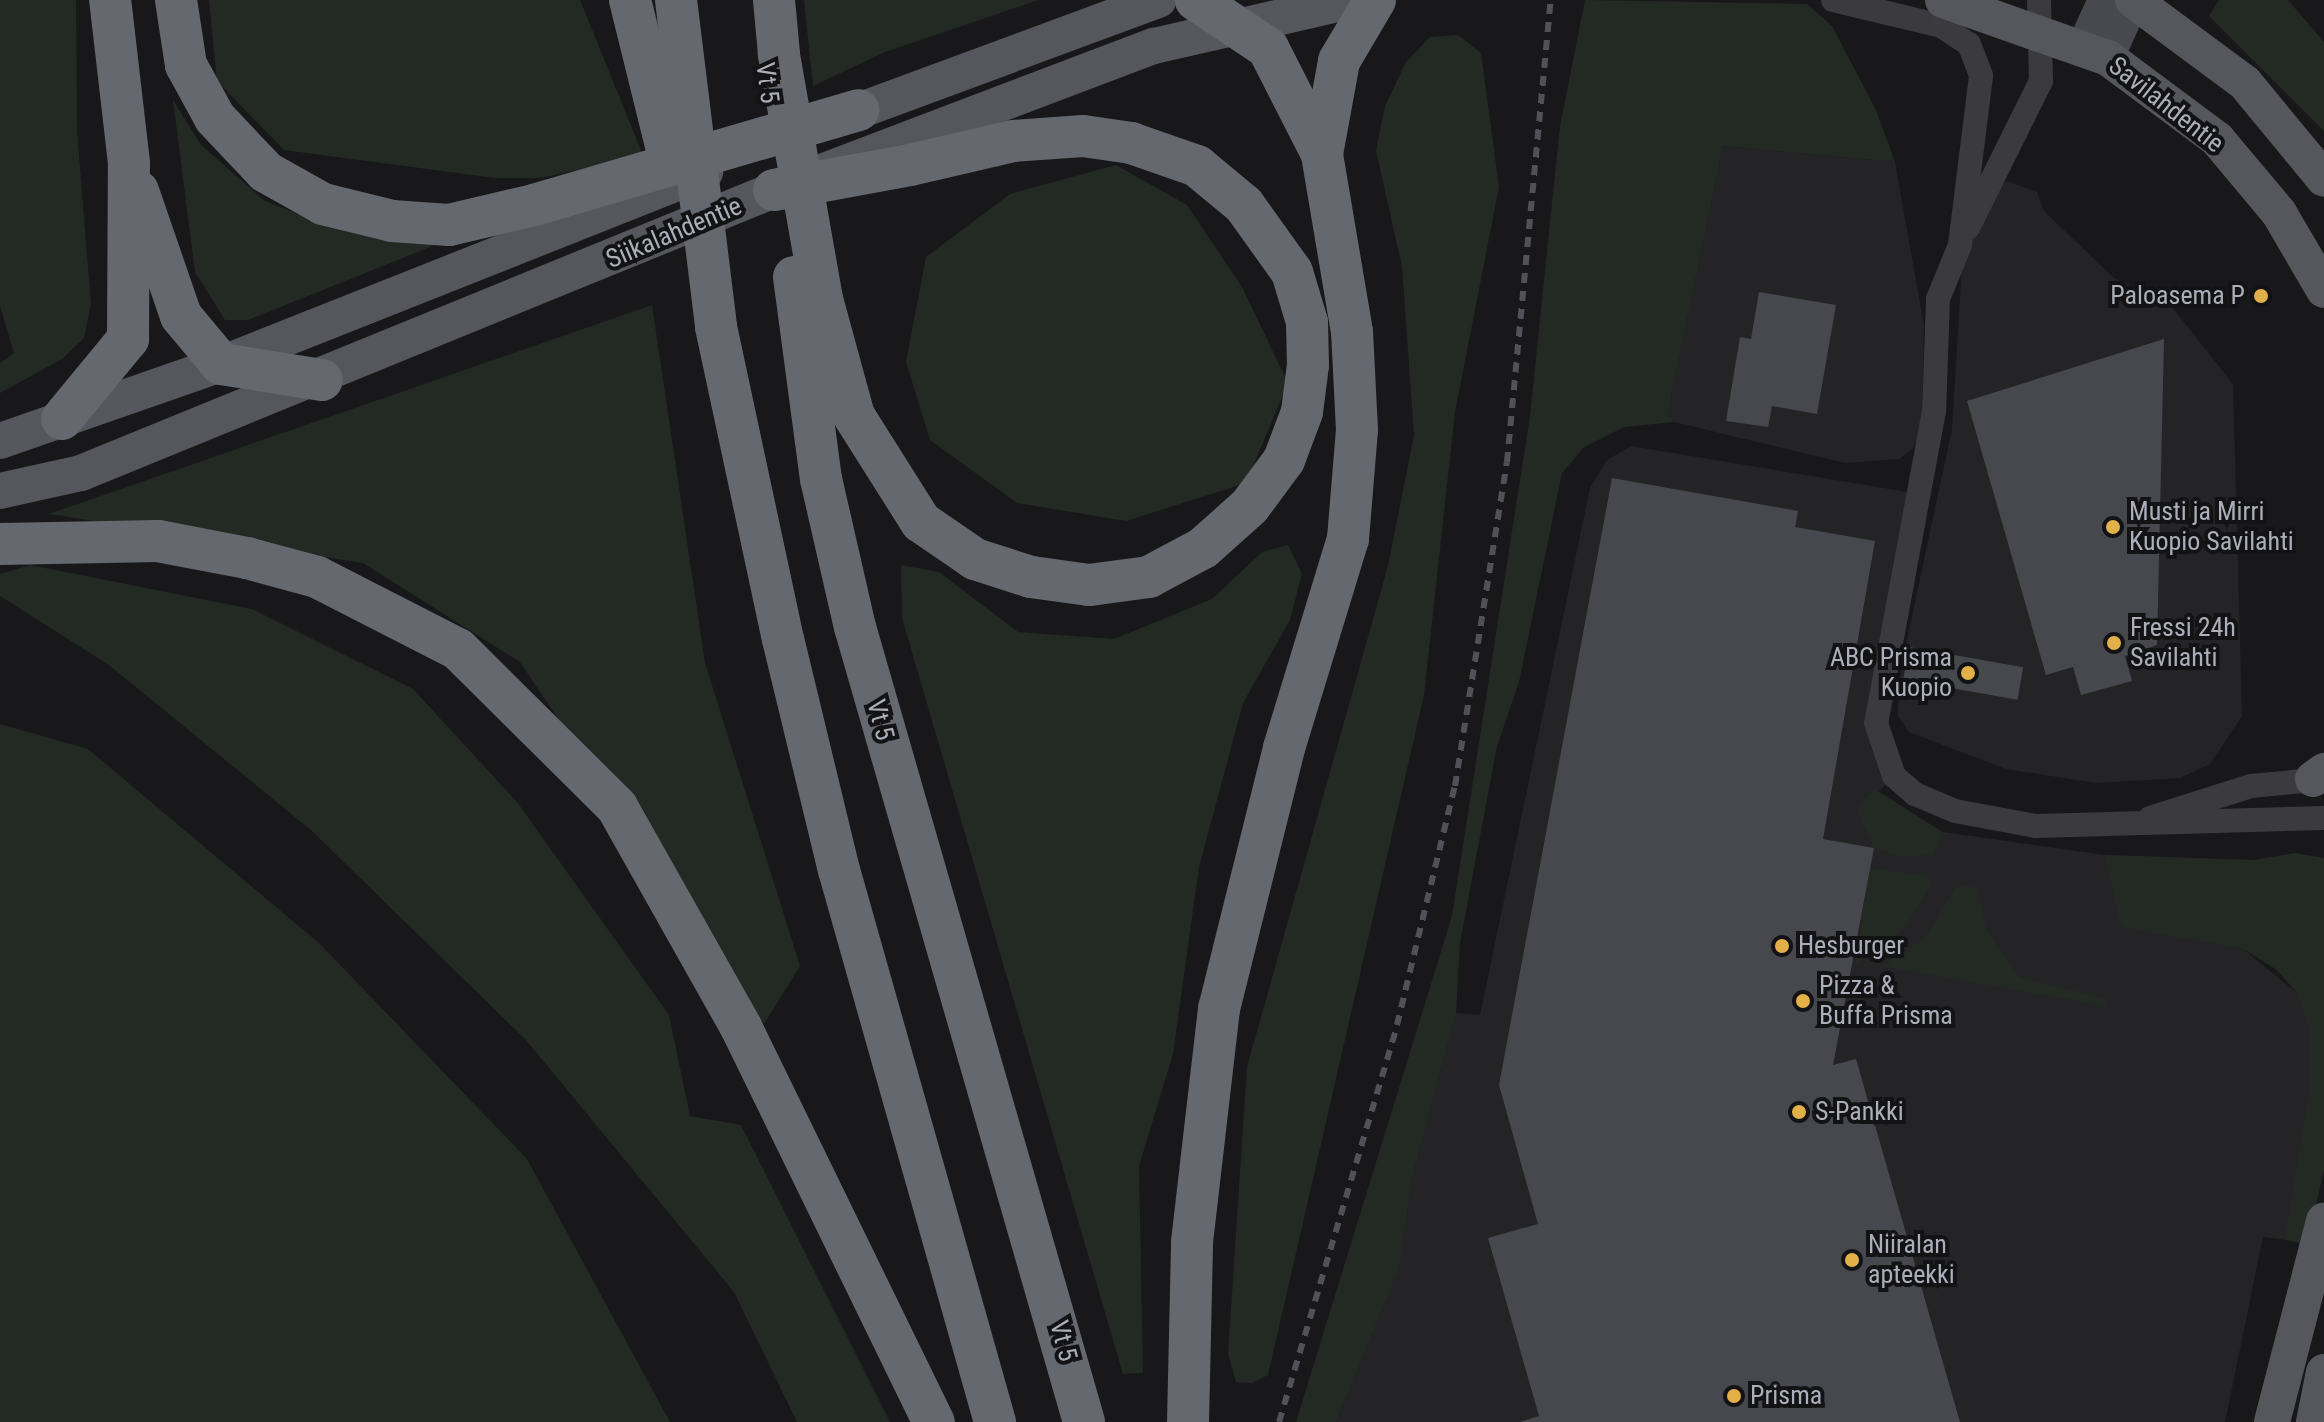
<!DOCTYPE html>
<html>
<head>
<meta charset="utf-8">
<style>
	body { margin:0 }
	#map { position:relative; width:2324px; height:1422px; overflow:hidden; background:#18181a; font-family:"Roboto Condensed",sans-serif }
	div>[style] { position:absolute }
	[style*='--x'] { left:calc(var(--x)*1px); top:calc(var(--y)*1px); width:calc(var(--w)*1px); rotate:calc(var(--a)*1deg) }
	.built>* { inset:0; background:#242427 }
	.green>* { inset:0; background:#232a24 }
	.building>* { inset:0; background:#47484d; transform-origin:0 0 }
	.minor>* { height:24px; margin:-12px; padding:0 12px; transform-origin:12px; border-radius:12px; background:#3a3a3f }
	.secondary>* { height:32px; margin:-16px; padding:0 16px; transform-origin:16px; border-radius:16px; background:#48494e }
	.primary>* { height:36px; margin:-18px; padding:0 18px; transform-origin:18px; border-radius:18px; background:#56575d }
	.motorway>* { height:42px; margin:-21px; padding:0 21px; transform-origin:21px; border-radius:21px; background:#66686f }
	.rail>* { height:6px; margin-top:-3px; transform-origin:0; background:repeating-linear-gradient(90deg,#515257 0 10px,transparent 0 18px) }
	.dots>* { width:22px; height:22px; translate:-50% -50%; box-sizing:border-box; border:4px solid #131315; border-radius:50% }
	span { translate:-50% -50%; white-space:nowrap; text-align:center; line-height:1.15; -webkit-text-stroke:8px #131315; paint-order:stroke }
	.street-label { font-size:26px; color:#acafb9 }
	.poi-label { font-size:26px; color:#acafb9 }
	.right { translate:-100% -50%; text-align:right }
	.left { translate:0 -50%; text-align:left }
</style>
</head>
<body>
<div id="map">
	<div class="built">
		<div style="clip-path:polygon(1723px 146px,1895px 162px,1924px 326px,1922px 426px,1913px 448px,1899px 459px,1845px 463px,1674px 422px,1668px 412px)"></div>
		<div style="clip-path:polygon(2007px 181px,2037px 192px,2044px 211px,2114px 278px,2172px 307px,2233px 384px,2242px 716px,2210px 764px,2180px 778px,2096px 783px,2006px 769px,1909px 732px,1898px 716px,1899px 677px,1952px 429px,1966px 200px)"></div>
		<div style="clip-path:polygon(1631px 446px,1920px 494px,1876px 723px,1894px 776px,1878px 792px,1943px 832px,2105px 855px,2253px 860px,2242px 948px,2297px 993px,2309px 1028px,2309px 1092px,2286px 1240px,2263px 1237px,2225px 1422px,1336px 1422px,1399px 1267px,1412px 1178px,1456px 1013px,1480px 1015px,1590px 488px,1607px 460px)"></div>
	</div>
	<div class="green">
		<div style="clip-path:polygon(0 0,76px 0,77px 131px,91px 304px,84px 338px,62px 359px,0 393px,0 363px,14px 353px,0 306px)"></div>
		<div style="clip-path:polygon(209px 0,580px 0,643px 155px,541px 178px,495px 178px,284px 150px,217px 81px)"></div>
		<div style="clip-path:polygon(804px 0,1039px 0,885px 52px,813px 86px)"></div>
		<div style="clip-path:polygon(1585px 0,1807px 4px,1832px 26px,1876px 110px,1895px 162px,1723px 146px,1668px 412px,1674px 422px,1624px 427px,1584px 447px,1562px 473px,1519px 682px,1497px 746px,1460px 943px,1456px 1013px,1412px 1178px,1399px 1268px,1336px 1422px,1296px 1422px,1452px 916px,1530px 416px,1560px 126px)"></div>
		<div style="clip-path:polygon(2219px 0,2288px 0,2324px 42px,2324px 131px,2209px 16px)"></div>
		<div style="clip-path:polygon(1458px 35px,1481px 53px,1499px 187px,1455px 412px,1424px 695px,1268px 1375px,1252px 1383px,1236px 1382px,1228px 1354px,1247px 1067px,1388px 566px,1414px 435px,1402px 266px,1376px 151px,1385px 106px,1406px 62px,1430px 37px)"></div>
		<div style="clip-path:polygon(173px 100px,201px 145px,265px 201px,323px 224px,450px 239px,248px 320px,225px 320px,195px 272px)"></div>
		<div style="clip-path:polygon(1116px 165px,1187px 205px,1242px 287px,1288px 383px,1246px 483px,1126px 521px,1017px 503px,930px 440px,906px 362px,926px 257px,1010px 194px)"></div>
		<div style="clip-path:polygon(652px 305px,705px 663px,800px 966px,764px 1024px,520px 662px,363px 563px,49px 514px)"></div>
		<div style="clip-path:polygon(1288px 545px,1302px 574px,1290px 620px,1243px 703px,1199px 867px,1173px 1054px,1139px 1166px,1143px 1373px,1123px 1374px,902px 618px,901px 565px,939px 572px,1018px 632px,1114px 639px,1212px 599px,1262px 552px)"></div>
		<div style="clip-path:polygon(30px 565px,252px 609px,413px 689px,517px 802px,669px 1015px,690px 1116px,741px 1125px,890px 1422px,797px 1422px,734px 1292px,526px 1040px,311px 830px,109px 665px,0 596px,0 574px)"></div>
		<div style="clip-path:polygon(0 724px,88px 749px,320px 944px,527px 1159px,670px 1422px,0 1422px)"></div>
		<div style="clip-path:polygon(1878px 791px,1942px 832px,1934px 855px,1899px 856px,1874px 848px,1857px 811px,1863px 798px)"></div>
		<div style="clip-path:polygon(2295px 853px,2324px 858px,2324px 1171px,2306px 1244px,2285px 1240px,2309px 1092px,2309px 1028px,2297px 993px,2277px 970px,2242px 948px,2121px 927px,2105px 855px,2253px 860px)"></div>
		<div style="clip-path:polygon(1870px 868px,1928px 876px,1932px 883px,1904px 929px,1855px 965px)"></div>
		<div style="clip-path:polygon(1965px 885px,1977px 888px,1986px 929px,2019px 977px,2105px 998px,2106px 1006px,1882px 966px,1925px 938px,1956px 887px)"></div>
	</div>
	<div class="building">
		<div style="clip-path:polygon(1759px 292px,1836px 305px,1817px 414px,1772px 406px,1768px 427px,1726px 421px,1740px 337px,1751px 339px)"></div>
		<div style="clip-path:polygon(2164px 339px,2157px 645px,2125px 656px,2132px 681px,2081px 695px,2073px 667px,2046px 675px,1967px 401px)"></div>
		<div style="clip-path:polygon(1612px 478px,1798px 511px,1795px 527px,1875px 541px,1823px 839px,1874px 848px,1833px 1065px,1856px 1059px,1960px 1422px,1520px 1422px,1539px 1416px,1488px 1238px,1538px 1224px,1499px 1085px)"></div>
		<div style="left:1909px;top:647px;width:116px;height:33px;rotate:10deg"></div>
	</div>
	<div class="minor">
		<div style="--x:1833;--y:0;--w:111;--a:13.5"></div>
		<div style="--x:1941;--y:26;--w:33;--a:33"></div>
		<div style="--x:1969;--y:44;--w:34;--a:69"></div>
		<div style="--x:1981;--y:76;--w:170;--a:97.1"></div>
		<div style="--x:1960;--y:245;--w:58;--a:112.2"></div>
		<div style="--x:1938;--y:299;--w:112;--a:92"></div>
		<div style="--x:1934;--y:411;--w:317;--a:100.5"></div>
		<div style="--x:1876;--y:723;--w:56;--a:71.2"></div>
		<div style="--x:1894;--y:776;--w:28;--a:41"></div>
		<div style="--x:1915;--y:794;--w:43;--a:23"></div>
		<div style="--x:1955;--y:811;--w:82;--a:10.5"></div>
		<div style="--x:2036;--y:826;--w:288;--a:-1.6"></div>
		<div style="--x:1968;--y:228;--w:164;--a:-63.6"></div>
		<div style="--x:2041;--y:81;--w:81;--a:-91.4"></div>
		<div style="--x:2150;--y:818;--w:106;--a:-17.6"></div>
		<div style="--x:2251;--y:786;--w:73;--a:-5.5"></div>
	</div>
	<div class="secondary">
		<div style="--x:2083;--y:46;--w:51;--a:-65.5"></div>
		<div style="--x:2108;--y:58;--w:64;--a:-65.9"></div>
	</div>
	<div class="primary">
		<div style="--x:1943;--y:0;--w:175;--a:19.4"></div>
		<div style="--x:2108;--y:58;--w:136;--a:36.6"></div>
		<div style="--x:2217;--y:139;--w:97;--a:50"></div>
		<div style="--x:2279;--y:213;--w:89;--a:59.7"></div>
		<div style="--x:2133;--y:0;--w:139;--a:36.5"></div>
		<div style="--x:2245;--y:83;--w:124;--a:50.5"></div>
		<div style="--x:834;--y:120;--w:346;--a:-20.3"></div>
		<div style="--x:0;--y:441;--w:234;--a:-19.2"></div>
		<div style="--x:221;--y:364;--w:521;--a:-21.64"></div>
		<div style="--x:0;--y:491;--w:83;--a:-12.5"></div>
		<div style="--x:81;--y:473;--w:749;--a:-22.21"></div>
		<div style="--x:774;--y:190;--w:406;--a:-20.8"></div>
		<div style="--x:1154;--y:46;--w:206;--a:-12.9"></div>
		<div style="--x:2313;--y:779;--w:14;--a:-36"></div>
		<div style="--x:2272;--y:1422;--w:208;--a:-75.5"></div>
		<div style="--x:2314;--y:1422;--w:51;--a:-78.7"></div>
	</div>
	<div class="motorway">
		<div style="--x:176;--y:0;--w:66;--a:81.3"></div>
		<div style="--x:186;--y:65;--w:60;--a:61.3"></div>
		<div style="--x:215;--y:118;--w:74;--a:46.6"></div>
		<div style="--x:266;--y:172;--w:65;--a:29.3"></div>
		<div style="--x:323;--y:204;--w:71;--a:13.8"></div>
		<div style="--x:392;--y:221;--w:57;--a:4"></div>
		<div style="--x:449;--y:225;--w:87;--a:-13.2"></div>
		<div style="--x:534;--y:205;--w:338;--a:-16.3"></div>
		<div style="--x:630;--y:0;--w:159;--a:76.1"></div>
		<div style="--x:676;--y:0;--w:329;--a:83"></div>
		<div style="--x:716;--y:327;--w:319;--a:77.9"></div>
		<div style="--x:783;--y:639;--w:238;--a:76.4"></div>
		<div style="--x:839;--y:870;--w:574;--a:74.22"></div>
		<div style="--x:1322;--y:154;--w:95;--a:-79.6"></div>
		<div style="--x:1339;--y:61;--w:71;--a:-59.5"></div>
		<div style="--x:774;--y:190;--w:138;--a:-10.4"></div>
		<div style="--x:910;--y:165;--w:106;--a:-13.1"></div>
		<div style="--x:1013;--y:141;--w:70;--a:-4.1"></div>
		<div style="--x:1083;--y:136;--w:49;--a:8.3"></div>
		<div style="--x:1131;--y:143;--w:70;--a:19.2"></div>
		<div style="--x:1197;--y:166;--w:61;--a:39.7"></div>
		<div style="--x:1244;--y:205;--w:82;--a:54.4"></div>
		<div style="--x:1292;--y:272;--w:52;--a:73.3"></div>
		<div style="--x:1307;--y:322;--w:43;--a:88.7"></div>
		<div style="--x:1308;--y:365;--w:47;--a:97.3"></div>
		<div style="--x:1302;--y:412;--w:51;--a:110.6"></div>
		<div style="--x:1284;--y:460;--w:57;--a:126.5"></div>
		<div style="--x:1250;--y:506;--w:63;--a:138.2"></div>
		<div style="--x:1203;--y:548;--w:61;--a:151.8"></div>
		<div style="--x:1149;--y:577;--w:61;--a:172.4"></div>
		<div style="--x:1089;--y:585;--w:59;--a:-172.1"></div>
		<div style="--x:1031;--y:577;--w:59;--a:-162.2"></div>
		<div style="--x:975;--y:559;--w:65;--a:-145.6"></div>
		<div style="--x:921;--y:522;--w:125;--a:-122.3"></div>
		<div style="--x:854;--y:416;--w:121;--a:-105.3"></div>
		<div style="--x:822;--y:299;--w:249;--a:-100"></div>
		<div style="--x:779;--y:54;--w:54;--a:-95.3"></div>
		<div style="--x:138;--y:191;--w:132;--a:71"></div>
		<div style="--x:181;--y:316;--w:62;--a:50.2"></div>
		<div style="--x:221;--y:364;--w:102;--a:9"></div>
		<div style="--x:794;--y:277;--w:204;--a:82.4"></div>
		<div style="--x:821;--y:479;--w:152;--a:77.1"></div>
		<div style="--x:855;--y:627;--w:827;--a:73.93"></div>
		<div style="--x:62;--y:419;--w:104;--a:-50.5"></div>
		<div style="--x:128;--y:339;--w:176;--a:-89.7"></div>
		<div style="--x:129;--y:163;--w:164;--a:-96.6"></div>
		<div style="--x:0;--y:544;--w:158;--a:-1.1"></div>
		<div style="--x:158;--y:541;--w:91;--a:10.8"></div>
		<div style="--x:247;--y:558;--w:73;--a:15.2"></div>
		<div style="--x:317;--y:577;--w:158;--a:27.1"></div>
		<div style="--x:458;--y:649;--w:224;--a:44.8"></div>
		<div style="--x:617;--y:807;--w:253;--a:60.6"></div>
		<div style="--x:741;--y:1027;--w:440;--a:64"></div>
		<div style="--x:1188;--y:1422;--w:180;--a:-88.7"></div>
		<div style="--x:1192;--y:1242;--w:235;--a:-83.4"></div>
		<div style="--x:1219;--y:1009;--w:269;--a:-76"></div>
		<div style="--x:1284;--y:748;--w:219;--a:-73"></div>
		<div style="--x:1348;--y:539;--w:109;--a:-85.3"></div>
		<div style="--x:1357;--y:430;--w:98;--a:-92.9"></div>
		<div style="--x:1352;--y:332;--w:181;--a:-99.6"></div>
		<div style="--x:1322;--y:154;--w:119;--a:-117"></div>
		<div style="--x:1268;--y:48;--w:87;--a:-146.3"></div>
	</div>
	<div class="rail">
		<div style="--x:1279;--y:1422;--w:414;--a:-73.4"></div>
		<div style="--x:1397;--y:1025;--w:246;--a:-76.4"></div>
		<div style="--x:1455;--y:786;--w:328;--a:-80.9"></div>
		<div style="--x:1507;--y:462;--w:464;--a:-84.6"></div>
	</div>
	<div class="dots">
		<div style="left:2261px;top:296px;background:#e2b048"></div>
		<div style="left:2113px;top:527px;background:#e2b048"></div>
		<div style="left:2114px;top:643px;background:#e2b048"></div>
		<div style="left:1968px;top:673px;background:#e2b048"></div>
		<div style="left:1782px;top:946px;background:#e2b048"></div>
		<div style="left:1803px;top:1001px;background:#e2b048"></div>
		<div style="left:1799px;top:1112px;background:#e2b048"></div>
		<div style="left:1852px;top:1260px;background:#e2b048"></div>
		<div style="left:1734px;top:1396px;background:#e2b048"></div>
	</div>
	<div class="street-label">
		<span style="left:767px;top:83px;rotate:82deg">Vt 5</span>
		<span style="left:2166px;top:105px;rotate:38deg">Savilahdentie</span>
		<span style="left:674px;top:233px;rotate:-23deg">Siikalahdentie</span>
		<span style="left:880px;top:720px;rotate:75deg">Vt 5</span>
		<span style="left:1063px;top:1341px;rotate:75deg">Vt 5</span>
	</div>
	<div class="poi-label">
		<span class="right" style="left:2245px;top:296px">Paloasema P</span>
		<span class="left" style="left:2129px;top:527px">Musti ja Mirri<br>Kuopio Savilahti</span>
		<span class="left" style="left:2130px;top:643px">Fressi 24h<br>Savilahti</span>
		<span class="right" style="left:1952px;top:673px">ABC Prisma<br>Kuopio</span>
		<span class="left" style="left:1798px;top:946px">Hesburger</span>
		<span class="left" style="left:1819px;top:1001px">Pizza &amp;<br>Buffa Prisma</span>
		<span class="left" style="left:1815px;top:1112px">S-Pankki</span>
		<span class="left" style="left:1868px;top:1260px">Niiralan<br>apteekki</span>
		<span class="left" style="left:1750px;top:1396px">Prisma</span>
	</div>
</div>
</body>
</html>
